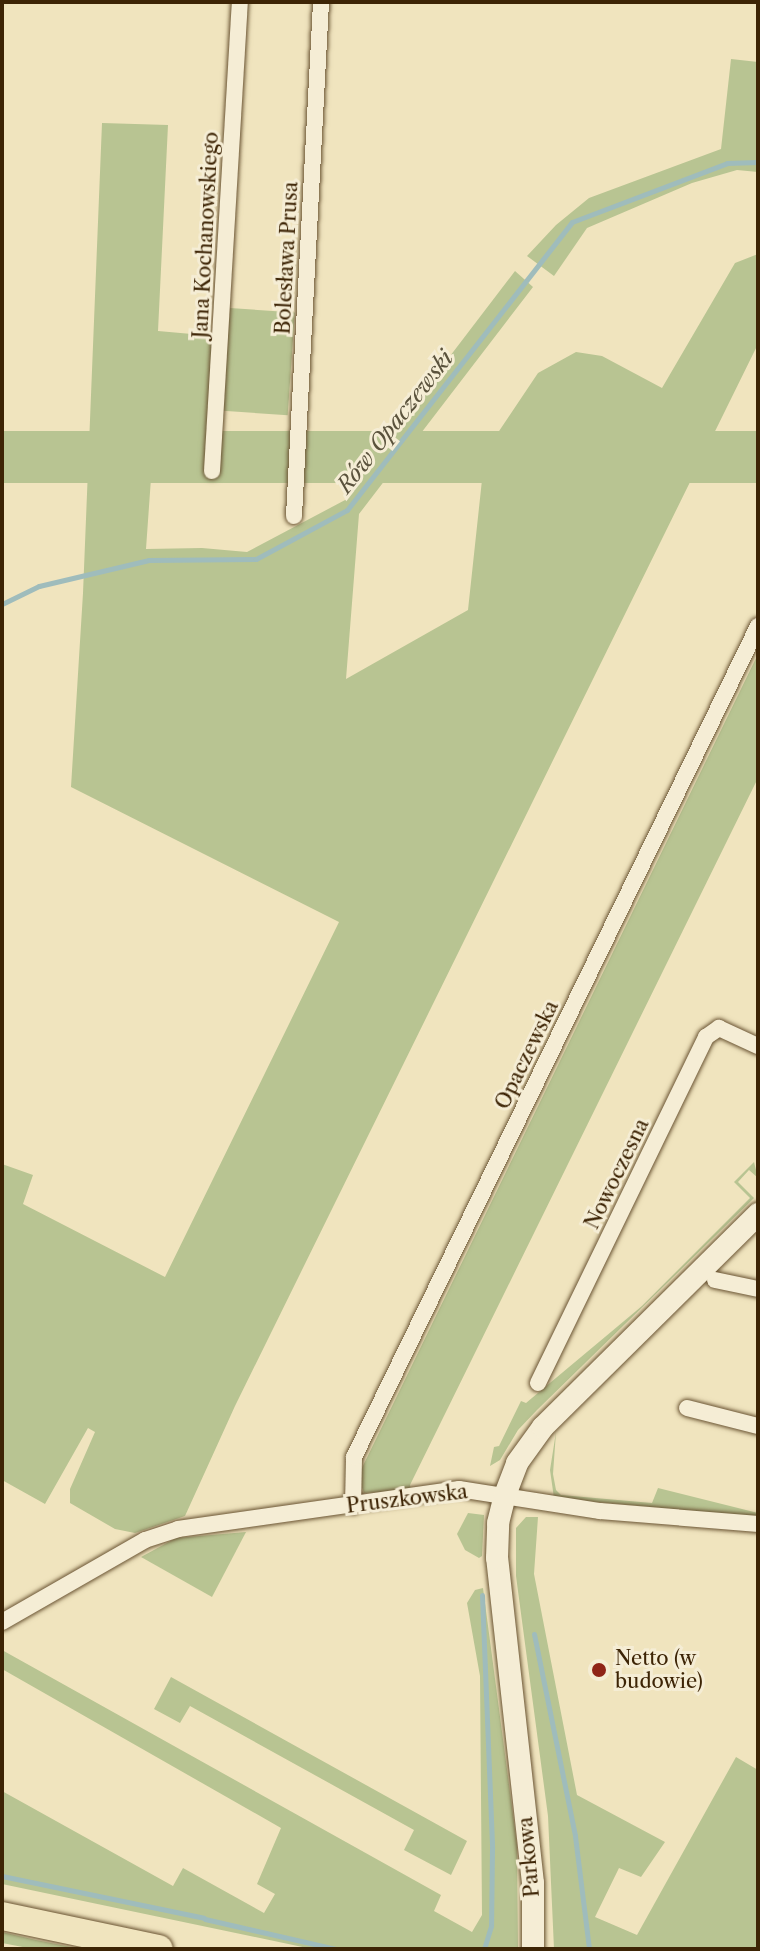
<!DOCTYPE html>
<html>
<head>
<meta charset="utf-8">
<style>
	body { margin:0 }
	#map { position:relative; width:760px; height:1951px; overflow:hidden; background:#f0e4be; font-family:"Libre Caslon Text",serif }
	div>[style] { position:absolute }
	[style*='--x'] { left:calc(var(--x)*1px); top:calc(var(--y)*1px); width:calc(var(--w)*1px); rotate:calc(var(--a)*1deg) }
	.green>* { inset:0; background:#b8c492; transform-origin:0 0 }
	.stream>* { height:5px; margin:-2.5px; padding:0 2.5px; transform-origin:2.5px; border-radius:2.5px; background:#9fbcbc }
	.roads { filter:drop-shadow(0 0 2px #6a5433) drop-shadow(0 0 2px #6a5433) }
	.street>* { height:16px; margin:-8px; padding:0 8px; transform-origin:8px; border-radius:8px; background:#f5edd5 }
	.secondary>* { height:22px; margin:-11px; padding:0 11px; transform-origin:11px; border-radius:11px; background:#f5edd5 }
	.highway>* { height:28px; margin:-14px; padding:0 14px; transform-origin:14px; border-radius:14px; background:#f0e4be }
	.dots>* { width:22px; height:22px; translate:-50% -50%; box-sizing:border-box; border:4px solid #f5edd5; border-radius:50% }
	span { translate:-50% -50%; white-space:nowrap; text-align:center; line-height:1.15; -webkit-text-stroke:6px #f5edd5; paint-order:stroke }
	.street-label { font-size:20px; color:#3d2405 }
	.poi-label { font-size:20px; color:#3d2405 }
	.left { translate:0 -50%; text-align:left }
	.water-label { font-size:22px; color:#5a523c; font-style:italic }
	.frame { position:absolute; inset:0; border:4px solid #3d2405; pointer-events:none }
</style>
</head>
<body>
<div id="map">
	<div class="green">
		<div style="clip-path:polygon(731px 59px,758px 62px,758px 172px,737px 170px,692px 183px,587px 228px,554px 276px,527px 256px,556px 225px,589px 198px,721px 149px)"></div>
		<div style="clip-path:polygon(102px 123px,168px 125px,158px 331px,214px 336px,207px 452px,153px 450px,146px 549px,202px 548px,247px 552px,347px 499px,360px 474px,515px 271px,533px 287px,359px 514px,346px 679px,468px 610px,485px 452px,538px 373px,576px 352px,602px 356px,662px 388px,735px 263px,758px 254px,758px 344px,235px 1406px,185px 1516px,135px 1533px,115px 1529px,70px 1503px,70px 1489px,95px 1432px,88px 1428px,45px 1504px,2px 1480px,2px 1164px,33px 1175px,23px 1204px,165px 1277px,339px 922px,71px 787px,83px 593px)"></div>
		<div style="left:230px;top:308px;width:65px;height:103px;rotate:4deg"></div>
		<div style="left:758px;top:431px;width:52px;height:1201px;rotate:90deg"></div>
		<div style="clip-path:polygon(758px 654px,758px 778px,410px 1485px,411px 1490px,364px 1493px,358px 1476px)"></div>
		<div style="clip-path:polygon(754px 1162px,758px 1178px,749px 1170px,738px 1182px,754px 1198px,537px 1410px,518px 1430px,500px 1460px,490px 1466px,494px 1447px,499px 1446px,521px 1401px,526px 1403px,642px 1306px,750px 1198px,734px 1182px)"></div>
		<div style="clip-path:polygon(556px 1432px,553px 1474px,556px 1490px,561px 1495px,652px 1503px,658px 1488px,758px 1513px,758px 1517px,554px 1498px,550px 1470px)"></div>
		<div style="clip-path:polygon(468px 1513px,484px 1515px,482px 1556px,479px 1558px,465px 1550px,457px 1534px)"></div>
		<div style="clip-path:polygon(526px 1517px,538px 1517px,534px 1574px,577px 1795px,665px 1842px,641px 1877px,619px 1868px,595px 1917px,637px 1935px,736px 1757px,758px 1770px,758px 1949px,554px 1949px,548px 1816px,516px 1576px,516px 1528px)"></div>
		<div style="clip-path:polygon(246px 1532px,212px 1597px,141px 1557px,176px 1538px)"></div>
		<div style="clip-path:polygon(483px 1588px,517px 1845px,518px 1949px,312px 1949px,2px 1884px,2px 1791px,173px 1886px,183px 1868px,264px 1913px,275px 1894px,257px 1884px,281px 1828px,2px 1669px,2px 1650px,441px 1895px,434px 1911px,472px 1932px,482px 1915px,480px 1676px,467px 1603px,475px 1590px)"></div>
		<div style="clip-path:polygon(171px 1677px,467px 1841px,451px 1875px,404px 1850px,414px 1830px,190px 1706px,180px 1723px,154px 1709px)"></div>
		<div style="clip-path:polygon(2px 1932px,36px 1940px,81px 1949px,33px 1949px,2px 1943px)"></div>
	</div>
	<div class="stream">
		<div style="--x:2;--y:604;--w:41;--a:-25.9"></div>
		<div style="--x:39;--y:586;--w:113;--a:-13.3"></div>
		<div style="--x:149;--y:560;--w:107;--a:-0.5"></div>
		<div style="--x:256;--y:559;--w:103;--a:-28.3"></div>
		<div style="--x:347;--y:510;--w:365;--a:-52"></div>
		<div style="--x:572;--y:222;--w:166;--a:-20.8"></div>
		<div style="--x:727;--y:163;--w:31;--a:-2"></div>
		<div style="--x:482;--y:1595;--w:254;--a:87.7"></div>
		<div style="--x:492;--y:1849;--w:77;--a:90.7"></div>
		<div style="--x:491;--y:1926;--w:24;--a:107"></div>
		<div style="--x:534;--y:1634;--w:206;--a:78.5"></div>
		<div style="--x:575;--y:1836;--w:114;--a:82.9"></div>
		<div style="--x:2;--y:1876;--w:206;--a:11.7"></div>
		<div style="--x:205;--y:1919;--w:134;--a:12.9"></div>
	</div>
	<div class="roads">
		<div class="street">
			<div style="--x:212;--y:471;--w:470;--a:-86.6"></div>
			<div style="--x:294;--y:516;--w:515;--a:-86.99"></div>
			<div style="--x:715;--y:1280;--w:44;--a:11.8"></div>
			<div style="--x:538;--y:1383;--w:385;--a:-64.1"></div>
			<div style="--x:706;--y:1037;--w:16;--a:-35"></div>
			<div style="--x:719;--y:1028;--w:43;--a:24.8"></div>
			<div style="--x:687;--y:1408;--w:73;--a:14.2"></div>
			<div style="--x:353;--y:1506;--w:49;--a:-88.8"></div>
			<div style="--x:354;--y:1457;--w:924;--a:-64.07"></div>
			<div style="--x:2;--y:1622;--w:165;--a:-29.8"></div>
			<div style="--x:145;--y:1540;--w:35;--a:-18"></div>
			<div style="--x:178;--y:1529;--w:284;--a:-8.1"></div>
			<div style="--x:459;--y:1489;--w:143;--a:8.9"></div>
			<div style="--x:600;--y:1511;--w:159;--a:4.7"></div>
		</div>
		<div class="secondary">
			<div style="--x:533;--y:1949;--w:66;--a:-90"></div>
			<div style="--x:533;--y:1883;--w:327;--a:-96.3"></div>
			<div style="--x:497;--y:1558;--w:35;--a:-88"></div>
			<div style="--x:498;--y:1523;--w:29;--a:-76"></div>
			<div style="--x:505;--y:1495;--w:34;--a:-69"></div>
			<div style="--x:517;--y:1463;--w:44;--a:-54.2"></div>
			<div style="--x:543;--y:1427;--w:303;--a:-44.7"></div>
		</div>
		<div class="highway">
			<div style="--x:2;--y:1916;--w:160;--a:11.9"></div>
		</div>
	</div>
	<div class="dots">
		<div style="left:599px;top:1670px;background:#8f2418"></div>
	</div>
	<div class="street-label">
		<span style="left:206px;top:235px;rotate:-87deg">Jana Kochanowskiego</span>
		<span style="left:287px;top:258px;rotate:-87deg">Bolesława Prusa</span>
		<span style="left:527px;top:1055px;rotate:-64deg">Opaczewska</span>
		<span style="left:617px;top:1174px;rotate:-64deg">Nowoczesna</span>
		<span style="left:407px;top:1499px;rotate:-7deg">Pruszkowska</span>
		<span style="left:529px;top:1857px;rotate:-95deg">Parkowa</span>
	</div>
	<div class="poi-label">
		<span class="left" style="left:615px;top:1670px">Netto (w<br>budowie)</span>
	</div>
	<div class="water-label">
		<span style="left:395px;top:422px;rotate:-52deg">Rów Opaczewski</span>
	</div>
	<div class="frame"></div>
</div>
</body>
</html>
